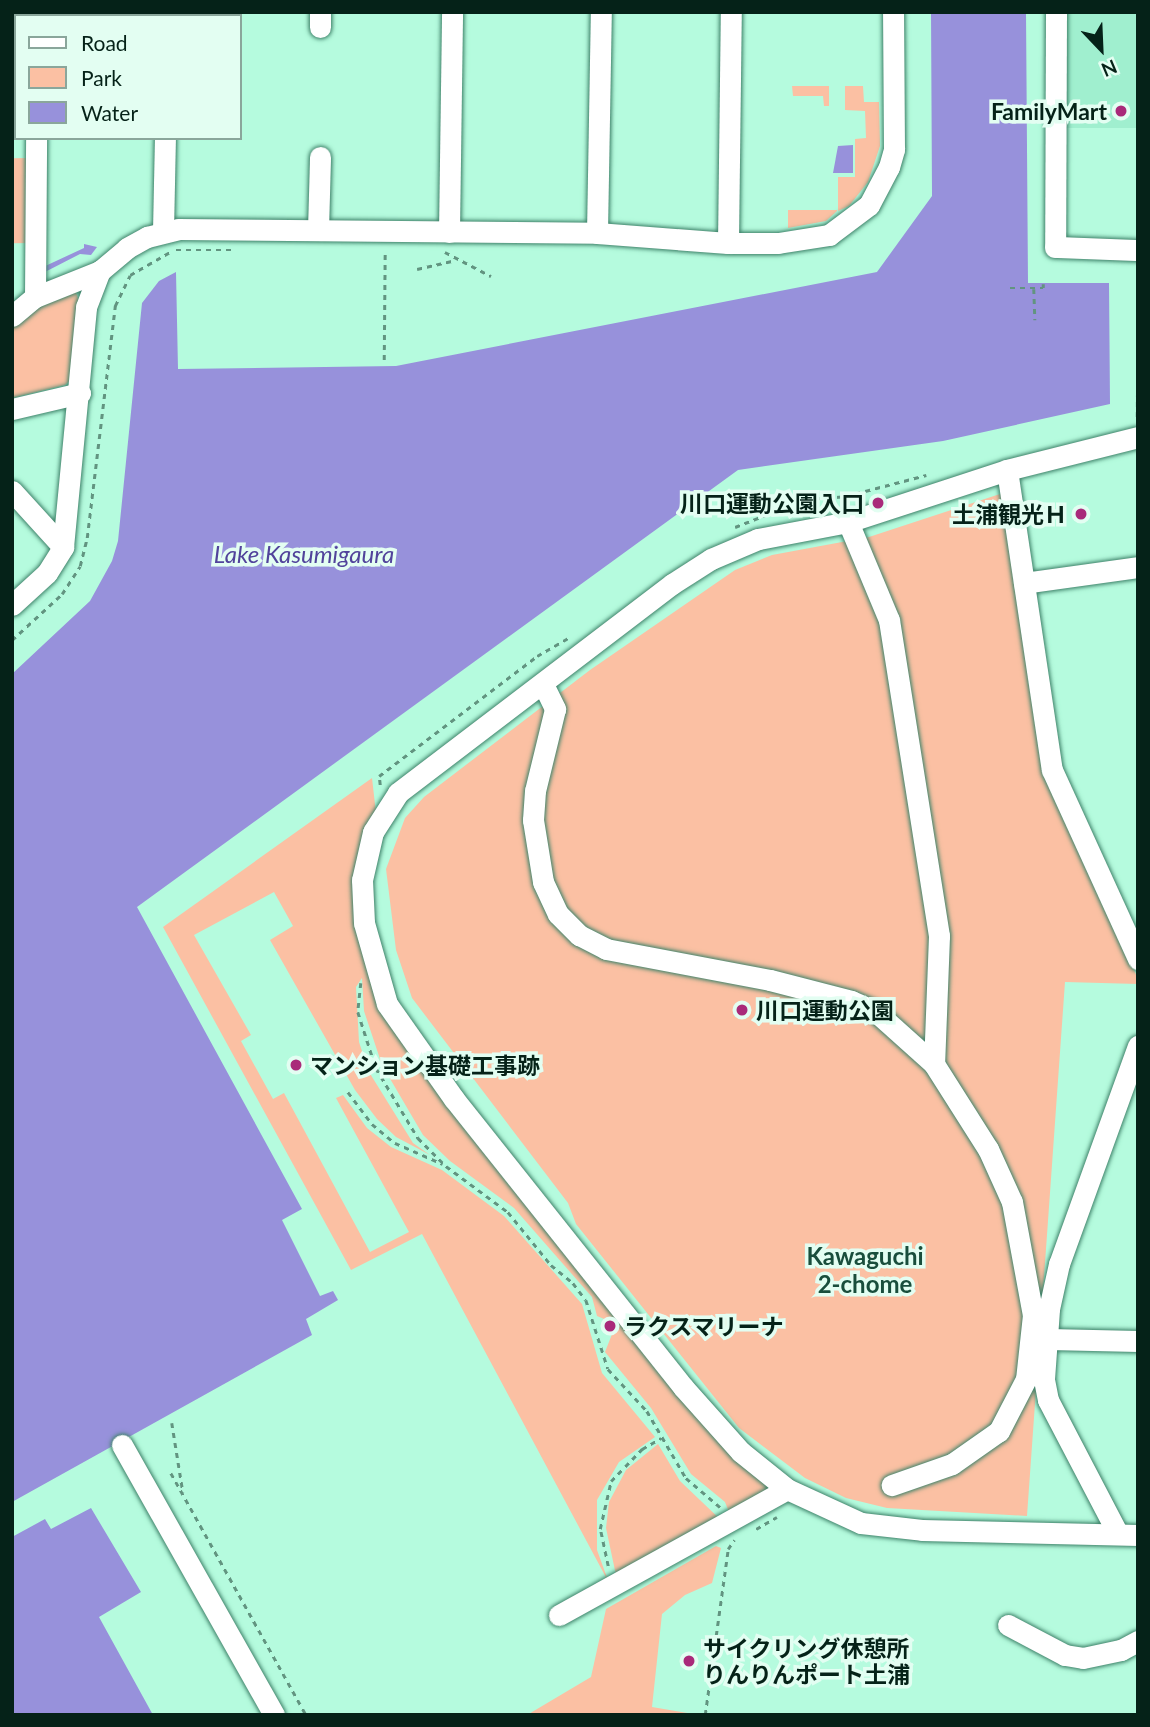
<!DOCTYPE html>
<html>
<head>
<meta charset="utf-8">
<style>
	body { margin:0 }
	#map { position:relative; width:1150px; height:1727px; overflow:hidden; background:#b5fbde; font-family:Lato,"Noto Sans JP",sans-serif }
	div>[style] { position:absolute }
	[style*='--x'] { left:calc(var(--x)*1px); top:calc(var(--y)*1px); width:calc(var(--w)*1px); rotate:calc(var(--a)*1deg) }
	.built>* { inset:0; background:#a0efcf; transform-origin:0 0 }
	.green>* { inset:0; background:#fbc0a3; transform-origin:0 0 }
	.water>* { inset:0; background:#9791db }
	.path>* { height:2.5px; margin-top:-1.25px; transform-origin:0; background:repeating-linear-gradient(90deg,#629480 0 5px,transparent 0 10px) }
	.roads { filter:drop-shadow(0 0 2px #3e8269) drop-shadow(0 0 2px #3e8269) }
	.minor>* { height:21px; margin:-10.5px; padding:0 10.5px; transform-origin:10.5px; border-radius:10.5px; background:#fff }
	.dots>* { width:19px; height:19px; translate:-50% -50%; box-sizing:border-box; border:4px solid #e3fef2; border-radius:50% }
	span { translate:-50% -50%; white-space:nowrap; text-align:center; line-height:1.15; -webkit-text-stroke:7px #e3fef2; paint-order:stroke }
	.poi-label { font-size:23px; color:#052218; font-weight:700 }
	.right { translate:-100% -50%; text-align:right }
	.left { translate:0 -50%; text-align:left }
	.water-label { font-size:24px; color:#51439b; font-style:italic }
	.neighbourhood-label { font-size:24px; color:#194e3c; font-weight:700 }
	.frame { position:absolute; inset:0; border:14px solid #052218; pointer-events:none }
	.legend { position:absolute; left:14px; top:14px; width:228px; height:126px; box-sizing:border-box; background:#e3fef2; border:2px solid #8aa69b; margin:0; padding:9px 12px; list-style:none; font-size:21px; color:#052218 }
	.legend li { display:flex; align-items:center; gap:14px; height:35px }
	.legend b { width:35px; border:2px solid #8aa69b }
	.north { position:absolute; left:1066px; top:14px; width:70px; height:70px; -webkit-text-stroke:5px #e3fef2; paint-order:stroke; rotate:157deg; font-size:19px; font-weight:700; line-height:28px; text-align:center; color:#052218 }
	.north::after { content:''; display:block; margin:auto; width:24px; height:32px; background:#052218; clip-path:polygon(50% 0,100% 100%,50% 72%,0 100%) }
</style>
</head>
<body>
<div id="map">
	<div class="built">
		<div style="left:1060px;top:12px;width:78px;height:116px"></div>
	</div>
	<div class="green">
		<div style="clip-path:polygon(792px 86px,829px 86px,829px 106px,824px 106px,823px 96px,793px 96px)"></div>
		<div style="clip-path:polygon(845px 86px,863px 86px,864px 102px,879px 102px,880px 146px,868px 182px,849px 206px,838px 211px,838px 177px,855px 177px,855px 139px,866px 138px,865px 111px,845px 110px)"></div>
		<div style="left:29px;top:158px;width:85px;height:17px;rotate:89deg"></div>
		<div style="clip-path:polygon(788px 210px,837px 210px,837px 211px,826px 221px,788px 228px)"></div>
		<div style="clip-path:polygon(74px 287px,81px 306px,72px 379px,65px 385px,12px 398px,12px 325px,42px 302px)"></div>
		<div style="clip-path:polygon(1003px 493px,1046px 770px,1138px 979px,1138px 984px,1065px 982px,1027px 1516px,887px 1508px,846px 1498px,805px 1478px,739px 1428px,576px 1224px,568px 1203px,412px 998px,396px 950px,386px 869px,405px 818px,424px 797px,590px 670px,735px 570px,772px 555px,869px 537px)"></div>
		<div style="clip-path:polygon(372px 778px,376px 813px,367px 830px,380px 1006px,781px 1490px,731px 1517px,725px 1502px,691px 1474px,651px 1408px,605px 1352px,616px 1324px,597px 1316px,592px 1297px,514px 1208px,450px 1161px,423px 1135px,382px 1065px,364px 1011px,362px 978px,356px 987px,359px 1042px,369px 1072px,413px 1143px,430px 1155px,396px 1137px,377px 1119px,355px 1090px,270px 940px,293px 926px,274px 892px,194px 935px,251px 1035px,241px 1041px,273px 1099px,284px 1093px,370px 1252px,409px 1232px,336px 1098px,343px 1095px,367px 1128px,391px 1147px,442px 1170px,504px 1216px,582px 1304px,602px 1373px,655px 1437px,619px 1462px,597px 1500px,597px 1550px,609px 1583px,422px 1234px,351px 1270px,163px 927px)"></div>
		<div style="clip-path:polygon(658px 1444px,680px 1481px,723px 1522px,617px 1580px,606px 1528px,609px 1502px,626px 1470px)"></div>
		<div style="clip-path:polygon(716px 1546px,721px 1548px,712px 1583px,685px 1595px,662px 1614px,652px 1707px,699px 1715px,527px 1715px,591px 1677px,606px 1609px)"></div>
	</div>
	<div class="water">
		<div style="clip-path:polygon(931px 12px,1026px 12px,1028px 283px,1109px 283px,1110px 404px,943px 441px,738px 470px,137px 907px,302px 1209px,282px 1220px,320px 1296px,333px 1291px,338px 1300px,306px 1319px,312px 1335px,12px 1502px,12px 674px,90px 601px,112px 561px,118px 541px,142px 303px,159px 281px,176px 272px,178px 369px,396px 366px,877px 272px,932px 196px)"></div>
		<div style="clip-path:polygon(853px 145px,853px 173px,833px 173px,838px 146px)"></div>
		<div style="clip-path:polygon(84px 244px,97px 247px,91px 255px,80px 254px,43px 273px,41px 268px,84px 248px)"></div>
		<div style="clip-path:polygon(91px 1508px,141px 1592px,99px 1617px,153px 1715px,12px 1715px,12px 1537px,45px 1519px,51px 1529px)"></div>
	</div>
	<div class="path">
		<div style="--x:176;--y:250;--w:56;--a:0"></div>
		<div style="--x:445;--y:252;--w:52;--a:27.6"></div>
		<div style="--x:417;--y:269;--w:39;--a:-13"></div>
		<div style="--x:1010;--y:288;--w:33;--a:0"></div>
		<div style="--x:1043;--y:288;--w:4;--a:-90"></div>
		<div style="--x:1034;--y:289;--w:31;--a:88"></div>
		<div style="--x:384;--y:360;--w:110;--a:-89.5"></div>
		<div style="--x:1137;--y:417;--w:98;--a:-89.4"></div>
		<div style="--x:735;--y:527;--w:77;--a:-21.3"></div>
		<div style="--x:807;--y:499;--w:39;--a:-4"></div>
		<div style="--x:846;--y:496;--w:83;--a:-14.7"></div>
		<div style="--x:12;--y:640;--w:68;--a:-42.6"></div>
		<div style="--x:62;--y:594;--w:33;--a:-57"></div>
		<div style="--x:80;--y:566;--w:29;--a:-76"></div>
		<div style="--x:87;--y:538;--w:234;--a:-83.1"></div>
		<div style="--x:115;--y:306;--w:34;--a:-64"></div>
		<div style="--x:130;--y:275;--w:46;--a:-29.9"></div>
		<div style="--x:380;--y:785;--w:9;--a:-96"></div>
		<div style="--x:379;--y:776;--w:198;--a:-37.2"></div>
		<div style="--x:537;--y:656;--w:38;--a:-30"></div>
		<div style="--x:361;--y:983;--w:29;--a:96"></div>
		<div style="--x:358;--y:1012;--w:59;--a:72.2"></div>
		<div style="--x:376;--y:1068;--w:82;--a:59"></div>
		<div style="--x:418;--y:1138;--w:40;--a:45"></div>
		<div style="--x:446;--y:1166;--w:77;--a:36.6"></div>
		<div style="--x:508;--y:1212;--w:68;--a:50.9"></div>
		<div style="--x:551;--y:1265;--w:28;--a:39"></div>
		<div style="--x:573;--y:1283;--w:21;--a:53"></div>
		<div style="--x:586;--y:1300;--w:72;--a:72.3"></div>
		<div style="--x:608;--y:1369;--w:57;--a:47.1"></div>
		<div style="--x:647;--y:1411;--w:78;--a:59.8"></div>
		<div style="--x:686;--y:1478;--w:45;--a:40.5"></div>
		<div style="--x:348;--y:1092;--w:40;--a:53"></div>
		<div style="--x:372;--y:1124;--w:30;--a:40"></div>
		<div style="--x:395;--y:1143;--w:52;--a:23.6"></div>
		<div style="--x:172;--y:1423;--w:70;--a:80.9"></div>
		<div style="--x:171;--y:1473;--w:277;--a:60.8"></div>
		<div style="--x:756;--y:1529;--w:24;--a:-30"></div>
		<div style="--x:608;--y:1566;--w:38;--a:-102"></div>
		<div style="--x:600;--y:1529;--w:49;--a:-77.1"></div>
		<div style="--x:611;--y:1481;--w:45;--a:-45.9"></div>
		<div style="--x:642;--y:1449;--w:22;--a:-30"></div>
		<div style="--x:705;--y:1715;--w:168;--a:-82.1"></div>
		<div style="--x:728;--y:1549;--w:11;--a:-56"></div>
	</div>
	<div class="roads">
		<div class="minor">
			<div style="--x:1056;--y:12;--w:235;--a:90.2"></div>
			<div style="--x:1055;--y:247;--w:83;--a:2.1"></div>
			<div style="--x:37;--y:16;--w:4;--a:-76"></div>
			<div style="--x:168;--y:16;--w:4;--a:-90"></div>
			<div style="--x:320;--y:27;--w:15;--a:-90"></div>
			<div style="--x:318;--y:230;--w:73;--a:-88.4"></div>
			<div style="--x:163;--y:231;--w:93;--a:-88.8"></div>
			<div style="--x:449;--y:232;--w:220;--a:-89.2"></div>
			<div style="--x:597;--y:233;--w:221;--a:-89"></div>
			<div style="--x:728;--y:243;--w:231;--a:-89.3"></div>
			<div style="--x:35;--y:297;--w:159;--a:-89.6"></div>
			<div style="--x:12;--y:316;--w:30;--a:-40"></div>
			<div style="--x:35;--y:297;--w:70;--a:-21.8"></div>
			<div style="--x:12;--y:409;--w:70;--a:-13.2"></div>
			<div style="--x:1138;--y:437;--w:135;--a:165.9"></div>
			<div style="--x:1007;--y:470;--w:167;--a:161.9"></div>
			<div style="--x:848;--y:522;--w:92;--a:169.3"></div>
			<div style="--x:758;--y:539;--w:51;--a:156.9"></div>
			<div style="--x:711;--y:559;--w:46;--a:147.3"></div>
			<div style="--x:672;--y:584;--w:345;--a:142.7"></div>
			<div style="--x:398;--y:793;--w:46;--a:122.7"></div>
			<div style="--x:373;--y:832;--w:49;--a:102.9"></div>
			<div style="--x:362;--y:880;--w:43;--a:87.3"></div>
			<div style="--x:364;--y:923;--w:84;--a:74.1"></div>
			<div style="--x:387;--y:1004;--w:116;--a:54.8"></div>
			<div style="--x:454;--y:1099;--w:368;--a:51.5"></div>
			<div style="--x:683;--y:1387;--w:87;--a:48.3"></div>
			<div style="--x:741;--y:1452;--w:59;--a:38.8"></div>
			<div style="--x:787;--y:1489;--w:81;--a:24.7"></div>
			<div style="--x:861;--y:1523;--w:61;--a:6.5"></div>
			<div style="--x:922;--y:1530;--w:216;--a:1.3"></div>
			<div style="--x:1007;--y:470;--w:303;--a:81.5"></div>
			<div style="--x:1052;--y:770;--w:208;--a:65.5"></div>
			<div style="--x:12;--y:491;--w:76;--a:47.7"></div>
			<div style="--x:848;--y:522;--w:106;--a:67.3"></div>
			<div style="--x:889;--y:620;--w:320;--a:81"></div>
			<div style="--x:939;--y:936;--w:128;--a:92.2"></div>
			<div style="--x:934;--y:1064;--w:101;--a:57.6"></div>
			<div style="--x:988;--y:1149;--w:58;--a:65.6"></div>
			<div style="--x:1012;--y:1202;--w:115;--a:79.5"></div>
			<div style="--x:1033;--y:1315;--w:64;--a:96.2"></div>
			<div style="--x:1026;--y:1379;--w:59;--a:117.4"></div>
			<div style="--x:999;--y:1431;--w:57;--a:144.9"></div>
			<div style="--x:952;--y:1464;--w:64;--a:160.7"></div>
			<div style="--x:1024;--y:583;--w:115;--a:-8"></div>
			<div style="--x:12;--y:605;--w:47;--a:-42.4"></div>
			<div style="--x:47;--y:573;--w:31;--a:-58"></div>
			<div style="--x:63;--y:547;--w:241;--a:-84.5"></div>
			<div style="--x:86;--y:307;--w:39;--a:-69"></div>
			<div style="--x:100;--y:271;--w:35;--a:-40"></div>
			<div style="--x:127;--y:248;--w:23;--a:-29"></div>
			<div style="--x:147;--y:237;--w:32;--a:-14"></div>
			<div style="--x:178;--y:229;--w:419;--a:0.5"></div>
			<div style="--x:597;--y:233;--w:131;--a:4.4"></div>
			<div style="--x:728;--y:243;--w:50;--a:0"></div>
			<div style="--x:778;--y:243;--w:52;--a:-8.9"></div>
			<div style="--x:829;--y:235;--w:50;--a:-36.9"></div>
			<div style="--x:869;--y:205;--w:43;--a:-62.2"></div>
			<div style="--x:889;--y:167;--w:19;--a:-74"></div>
			<div style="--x:894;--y:149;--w:137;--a:-90.4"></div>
			<div style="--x:543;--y:684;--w:28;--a:64"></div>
			<div style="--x:555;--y:709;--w:84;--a:103.7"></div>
			<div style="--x:535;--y:791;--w:29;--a:94"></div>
			<div style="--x:533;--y:820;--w:63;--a:80.8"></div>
			<div style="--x:543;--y:882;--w:35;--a:65"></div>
			<div style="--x:558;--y:914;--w:30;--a:45"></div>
			<div style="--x:579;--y:935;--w:30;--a:27"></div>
			<div style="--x:606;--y:949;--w:167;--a:10.7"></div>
			<div style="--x:770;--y:980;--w:84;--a:14.5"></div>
			<div style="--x:851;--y:1001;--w:26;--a:23"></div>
			<div style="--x:875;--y:1011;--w:79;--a:41.9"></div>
			<div style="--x:1048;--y:1339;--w:90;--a:1.3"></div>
			<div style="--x:122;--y:1445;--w:310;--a:60.6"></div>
			<div style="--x:1118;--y:1534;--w:151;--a:-117.6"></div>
			<div style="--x:1048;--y:1400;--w:21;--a:-101"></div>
			<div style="--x:1044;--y:1379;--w:70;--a:-85.9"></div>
			<div style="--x:1049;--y:1309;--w:46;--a:-77.5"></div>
			<div style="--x:1059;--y:1264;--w:232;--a:-70.1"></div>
			<div style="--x:559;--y:1615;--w:260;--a:-28.9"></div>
			<div style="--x:1008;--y:1625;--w:64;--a:27.8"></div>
			<div style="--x:1065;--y:1655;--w:18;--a:9"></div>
			<div style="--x:1083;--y:1658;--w:39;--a:-12"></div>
			<div style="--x:1121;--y:1650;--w:19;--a:-28"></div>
		</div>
	</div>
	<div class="dots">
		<div style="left:1121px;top:111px;background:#a92a7a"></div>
		<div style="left:878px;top:503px;background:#a92a7a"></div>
		<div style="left:1081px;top:514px;background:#a92a7a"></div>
		<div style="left:742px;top:1010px;background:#a92a7a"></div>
		<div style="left:296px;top:1065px;background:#a92a7a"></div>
		<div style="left:610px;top:1326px;background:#a92a7a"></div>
		<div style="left:689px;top:1661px;background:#a92a7a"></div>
	</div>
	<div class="poi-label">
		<span class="right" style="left:1107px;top:111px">FamilyMart</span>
		<span class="right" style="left:864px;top:503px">川口運動公園入口</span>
		<span class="right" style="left:1067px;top:514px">土浦観光Ｈ</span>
		<span class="left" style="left:756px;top:1010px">川口運動公園</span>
		<span class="left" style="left:310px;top:1065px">マンション基礎工事跡</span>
		<span class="left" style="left:624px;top:1326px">ラクスマリーナ</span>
		<span class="left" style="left:703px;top:1661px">サイクリング休憩所<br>りんりんポート土浦</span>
	</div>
	<div class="water-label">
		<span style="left:304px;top:554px">Lake Kasumigaura</span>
	</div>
	<div class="neighbourhood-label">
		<span style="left:865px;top:1270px">Kawaguchi<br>2-chome</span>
	</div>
	<div class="frame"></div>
	<ul class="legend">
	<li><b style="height:9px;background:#fff"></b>Road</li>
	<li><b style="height:19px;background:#fbc0a3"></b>Park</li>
	<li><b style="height:19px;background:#9791db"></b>Water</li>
	</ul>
	<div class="north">N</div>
</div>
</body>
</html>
